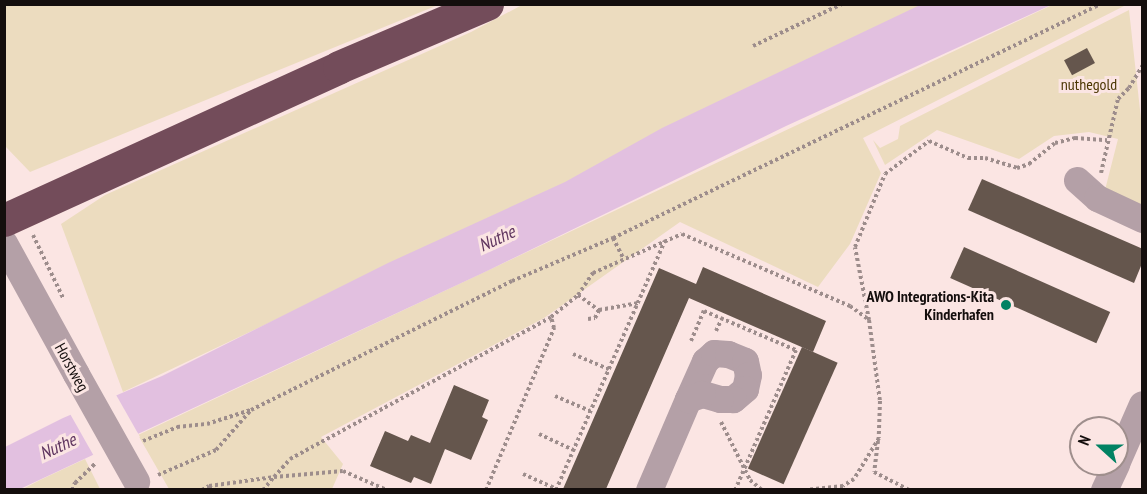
<!DOCTYPE html>
<html>
<head>
<meta charset="utf-8">
<style>
	body { margin:0 }
	#map { position:relative; width:1147px; height:494px; overflow:hidden; background:#fbe5e3; font-family:"PT Sans Narrow",sans-serif }
	div>[style] { position:absolute }
	[style*='--x'] { left:calc(var(--x)*1px); top:calc(var(--y)*1px); width:calc(var(--w)*1px); rotate:calc(var(--a)*1deg) }
	.green>* { inset:0; background:#ecdcbf }
	.water>* { inset:0; background:#e2c0e0 }
	.pier>* { inset:0; background:#fbe5e3 }
	.building>* { inset:0; background:#65564d; transform-origin:0 0 }
	.path>* { height:4px; margin-top:-2px; transform-origin:0; background:repeating-linear-gradient(90deg,#9d8d8c 0 3px,transparent 0 6px) }
	.minor>* { height:27px; margin:-13.5px; padding:0 13.5px; transform-origin:13.5px; border-radius:13.5px; background:#b4a0a7 }
	.highway>* { height:33px; margin:-16.5px; padding:0 16.5px; transform-origin:16.5px; border-radius:16.5px; background:#734c5a }
	.minor-bridge>* { height:27px; margin:-13.5px; padding:0 13.5px; transform-origin:13.5px; border-radius:13.5px; background:#b4a0a7 }
	.dots>* { width:16px; height:16px; translate:-50% -50%; box-sizing:border-box; border:3px solid #fbe5e3; border-radius:50% }
	span { translate:-50% -50%; white-space:nowrap; text-align:center; line-height:1.15; -webkit-text-stroke:6px #fbe5e3; paint-order:stroke }
	.park-label { font-size:16px; color:#4b3603 }
	.poi-label { font-size:16px; color:#140e0d; font-weight:700 }
	.right { translate:-100% -50%; text-align:right }
	.street-label { font-size:16px; color:#140e0d }
	.water-label { font-size:18px; color:#5f355f; font-style:italic }
	.frame { position:absolute; inset:0; border:6px solid #140e0d; pointer-events:none }
	.north { position:absolute; left:1069px; top:416px; width:60px; height:60px; box-sizing:border-box; background:#fbe5e3; border:2px solid #9f8f8d; border-radius:50%; rotate:291deg; font-size:16px; font-weight:700; line-height:24px; text-align:center; color:#140e0d }
	.north::after { content:''; display:block; margin:auto; width:21px; height:27px; background:#018263; clip-path:polygon(50% 0,100% 100%,50% 72%,0 100%) }
</style>
</head>
<body>
<div id="map">
	<div class="green">
		<div style="clip-path:polygon(4px 5px,5px 4px,438px 5px,30px 172px,5px 146px)"></div>
		<div style="clip-path:polygon(522px 5px,940px 5px,123px 392px,61px 224px,105px 195px,471px 32px)"></div>
		<div style="clip-path:polygon(1052px 5px,1126px 5px,863px 138px,881px 173px,850px 244px,818px 287px,680px 222px,544px 318px,321px 437px,343px 464px,332px 489px,169px 489px,138px 435px)"></div>
		<div style="clip-path:polygon(1129px 10px,1142px 128px,1142px 206px,1105px 190px,1118px 139px,1089px 132px,1054px 136px,1019px 159px,937px 130px,885px 165px,873px 140px,880px 148px,898px 139px,900px 126px)"></div>
		<div style="clip-path:polygon(85px 459px,100px 489px,21px 490px,40px 480px)"></div>
	</div>
	<div class="water">
		<div style="clip-path:polygon(920px 5px,1051px 5px,786px 126px,487px 271px,20px 489px,5px 490px,5px 447px,63px 418px,162px 376px,388px 263px,565px 182px,662px 128px)"></div>
	</div>
	<div class="pier">
		<div style="clip-path:polygon(115px 393px,140px 437px,95px 458px,69px 412px)"></div>
	</div>
	<div class="building">
		<div style="left:1087px;top:48px;width:17px;height:26px;rotate:62deg"></div>
		<div style="clip-path:polygon(982px 179px,1143px 249px,1143px 261px,1134px 283px,968px 210px)"></div>
		<div style="left:964px;top:247px;width:160px;height:34px;rotate:24deg"></div>
		<div style="clip-path:polygon(703px 267px,826px 321px,813px 352px,689px 298px,606px 489px,563px 489px,659px 268px,696px 284px)"></div>
		<div style="left:802px;top:347px;width:39px;height:133px;rotate:24deg"></div>
		<div style="clip-path:polygon(454px 385px,489px 400px,482px 417px,488px 420px,471px 460px,445px 449px,431px 484px,414px 477px,411px 483px,370px 466px,385px 431px,408px 441px,411px 435px,430px 443px)"></div>
	</div>
	<div class="path">
		<div style="--x:753;--y:46;--w:98;--a:-25.3"></div>
		<div style="--x:1101;--y:173;--w:76;--a:-77.1"></div>
		<div style="--x:1118;--y:99;--w:16;--a:-45"></div>
		<div style="--x:1129;--y:88;--w:26;--a:-59"></div>
		<div style="--x:33;--y:235;--w:70;--a:64.5"></div>
		<div style="--x:613;--y:238;--w:22;--a:63"></div>
		<div style="--x:578;--y:295;--w:26;--a:36"></div>
		<div style="--x:599;--y:310;--w:40;--a:-10"></div>
		<div style="--x:588;--y:319;--w:7;--a:-8"></div>
		<div style="--x:595;--y:318;--w:9;--a:-63"></div>
		<div style="--x:869;--y:320;--w:74;--a:-100.9"></div>
		<div style="--x:855;--y:247;--w:79;--a:-67.7"></div>
		<div style="--x:885;--y:174;--w:55;--a:-36.9"></div>
		<div style="--x:929;--y:141;--w:43;--a:23.6"></div>
		<div style="--x:968;--y:158;--w:17;--a:0"></div>
		<div style="--x:985;--y:158;--w:34;--a:17"></div>
		<div style="--x:1017;--y:168;--w:13;--a:-18"></div>
		<div style="--x:1029;--y:164;--w:33;--a:-39"></div>
		<div style="--x:1055;--y:143;--w:21;--a:-14"></div>
		<div style="--x:1075;--y:138;--w:32;--a:4"></div>
		<div style="--x:716;--y:331;--w:14;--a:-65"></div>
		<div style="--x:691;--y:341;--w:33;--a:-67"></div>
		<div style="--x:704;--y:311;--w:100;--a:23"></div>
		<div style="--x:796;--y:350;--w:153;--a:113.5"></div>
		<div style="--x:573;--y:354;--w:39;--a:23"></div>
		<div style="--x:555;--y:396;--w:38;--a:23"></div>
		<div style="--x:721;--y:422;--w:65;--a:63.4"></div>
		<div style="--x:750;--y:480;--w:16;--a:40"></div>
		<div style="--x:539;--y:434;--w:38;--a:25"></div>
		<div style="--x:143;--y:441;--w:37;--a:-22"></div>
		<div style="--x:177;--y:427;--w:30;--a:-6"></div>
		<div style="--x:207;--y:424;--w:46;--a:-17.7"></div>
		<div style="--x:251;--y:410;--w:291;--a:-26.3"></div>
		<div style="--x:512;--y:281;--w:110;--a:-23.1"></div>
		<div style="--x:613;--y:238;--w:541;--a:-25.62"></div>
		<div style="--x:878;--y:441;--w:31;--a:97"></div>
		<div style="--x:874;--y:472;--w:39;--a:27"></div>
		<div style="--x:523;--y:474;--w:37;--a:24"></div>
		<div style="--x:158;--y:475;--w:63;--a:-23.3"></div>
		<div style="--x:216;--y:450;--w:52;--a:-48.9"></div>
		<div style="--x:209;--y:486;--w:66;--a:-7.9"></div>
		<div style="--x:274;--y:477;--w:24;--a:-48"></div>
		<div style="--x:290;--y:459;--w:297;--a:-28.5"></div>
		<div style="--x:551;--y:317;--w:35;--a:-39"></div>
		<div style="--x:578;--y:295;--w:27;--a:-56"></div>
		<div style="--x:593;--y:273;--w:97;--a:-23.7"></div>
		<div style="--x:682;--y:234;--w:183;--a:23.2"></div>
		<div style="--x:850;--y:306;--w:24;--a:36"></div>
		<div style="--x:869;--y:320;--w:82;--a:82.3"></div>
		<div style="--x:880;--y:401;--w:37;--a:92"></div>
		<div style="--x:879;--y:438;--w:48;--a:121.4"></div>
		<div style="--x:854;--y:479;--w:13;--a:148"></div>
		<div style="--x:843;--y:486;--w:36;--a:174"></div>
		<div style="--x:72;--y:490;--w:8;--a:-67"></div>
		<div style="--x:75;--y:483;--w:29;--a:-44"></div>
		<div style="--x:202;--y:490;--w:8;--a:-30"></div>
		<div style="--x:209;--y:486;--w:6;--a:45"></div>
		<div style="--x:263;--y:490;--w:17;--a:-50"></div>
		<div style="--x:274;--y:477;--w:69;--a:-5"></div>
		<div style="--x:343;--y:471;--w:48;--a:23.4"></div>
		<div style="--x:486;--y:490;--w:176;--a:-67.2"></div>
		<div style="--x:554;--y:328;--w:11;--a:-105"></div>
		<div style="--x:556;--y:490;--w:272;--a:-66.4"></div>
	</div>
	<div class="minor">
		<div style="--x:1077;--y:180;--w:27;--a:42"></div>
		<div style="--x:1097;--y:198;--w:50;--a:25"></div>
		<div style="--x:4;--y:243;--w:149;--a:61.2"></div>
		<div style="--x:1117;--y:461;--w:62;--a:-66.3"></div>
		<div style="--x:649;--y:490;--w:99;--a:-66.8"></div>
		<div style="--x:688;--y:399;--w:42;--a:-65.9"></div>
		<div style="--x:705;--y:361;--w:12;--a:-42"></div>
		<div style="--x:714;--y:353;--w:14;--a:4"></div>
		<div style="--x:728;--y:354;--w:18;--a:22"></div>
		<div style="--x:745;--y:361;--w:14;--a:78"></div>
		<div style="--x:748;--y:375;--w:14;--a:102"></div>
		<div style="--x:745;--y:389;--w:16;--a:140"></div>
		<div style="--x:733;--y:399;--w:13;--a:180"></div>
		<div style="--x:720;--y:399;--w:19;--a:-164"></div>
		<div style="--x:702;--y:394;--w:15;--a:160"></div>
		<div style="--x:1104;--y:490;--w:29;--a:-65"></div>
	</div>
	<div class="highway">
		<div style="--x:4;--y:220;--w:368;--a:-24.5"></div>
		<div style="--x:339;--y:67;--w:161;--a:-23.1"></div>
	</div>
	<div class="minor-bridge">
		<div style="--x:76;--y:374;--w:123;--a:60.7"></div>
	</div>
	<div class="dots">
		<div style="left:1006px;top:305px;background:#018263"></div>
	</div>
	<div class="park-label">
		<span style="left:1089px;top:84px">nuthegold</span>
	</div>
	<div class="poi-label">
		<span class="right" style="left:994px;top:305px">AWO Integrations-Kita<br>Kinderhafen</span>
	</div>
	<div class="street-label">
		<span style="left:72px;top:367px;rotate:61deg">Horstweg</span>
	</div>
	<div class="water-label">
		<span style="left:497px;top:239px;rotate:-25deg">Nuthe</span>
		<span style="left:58px;top:447px;rotate:-25deg">Nuthe</span>
	</div>
	<div class="frame"></div>
	<div class="north">N</div>
</div>
</body>
</html>
